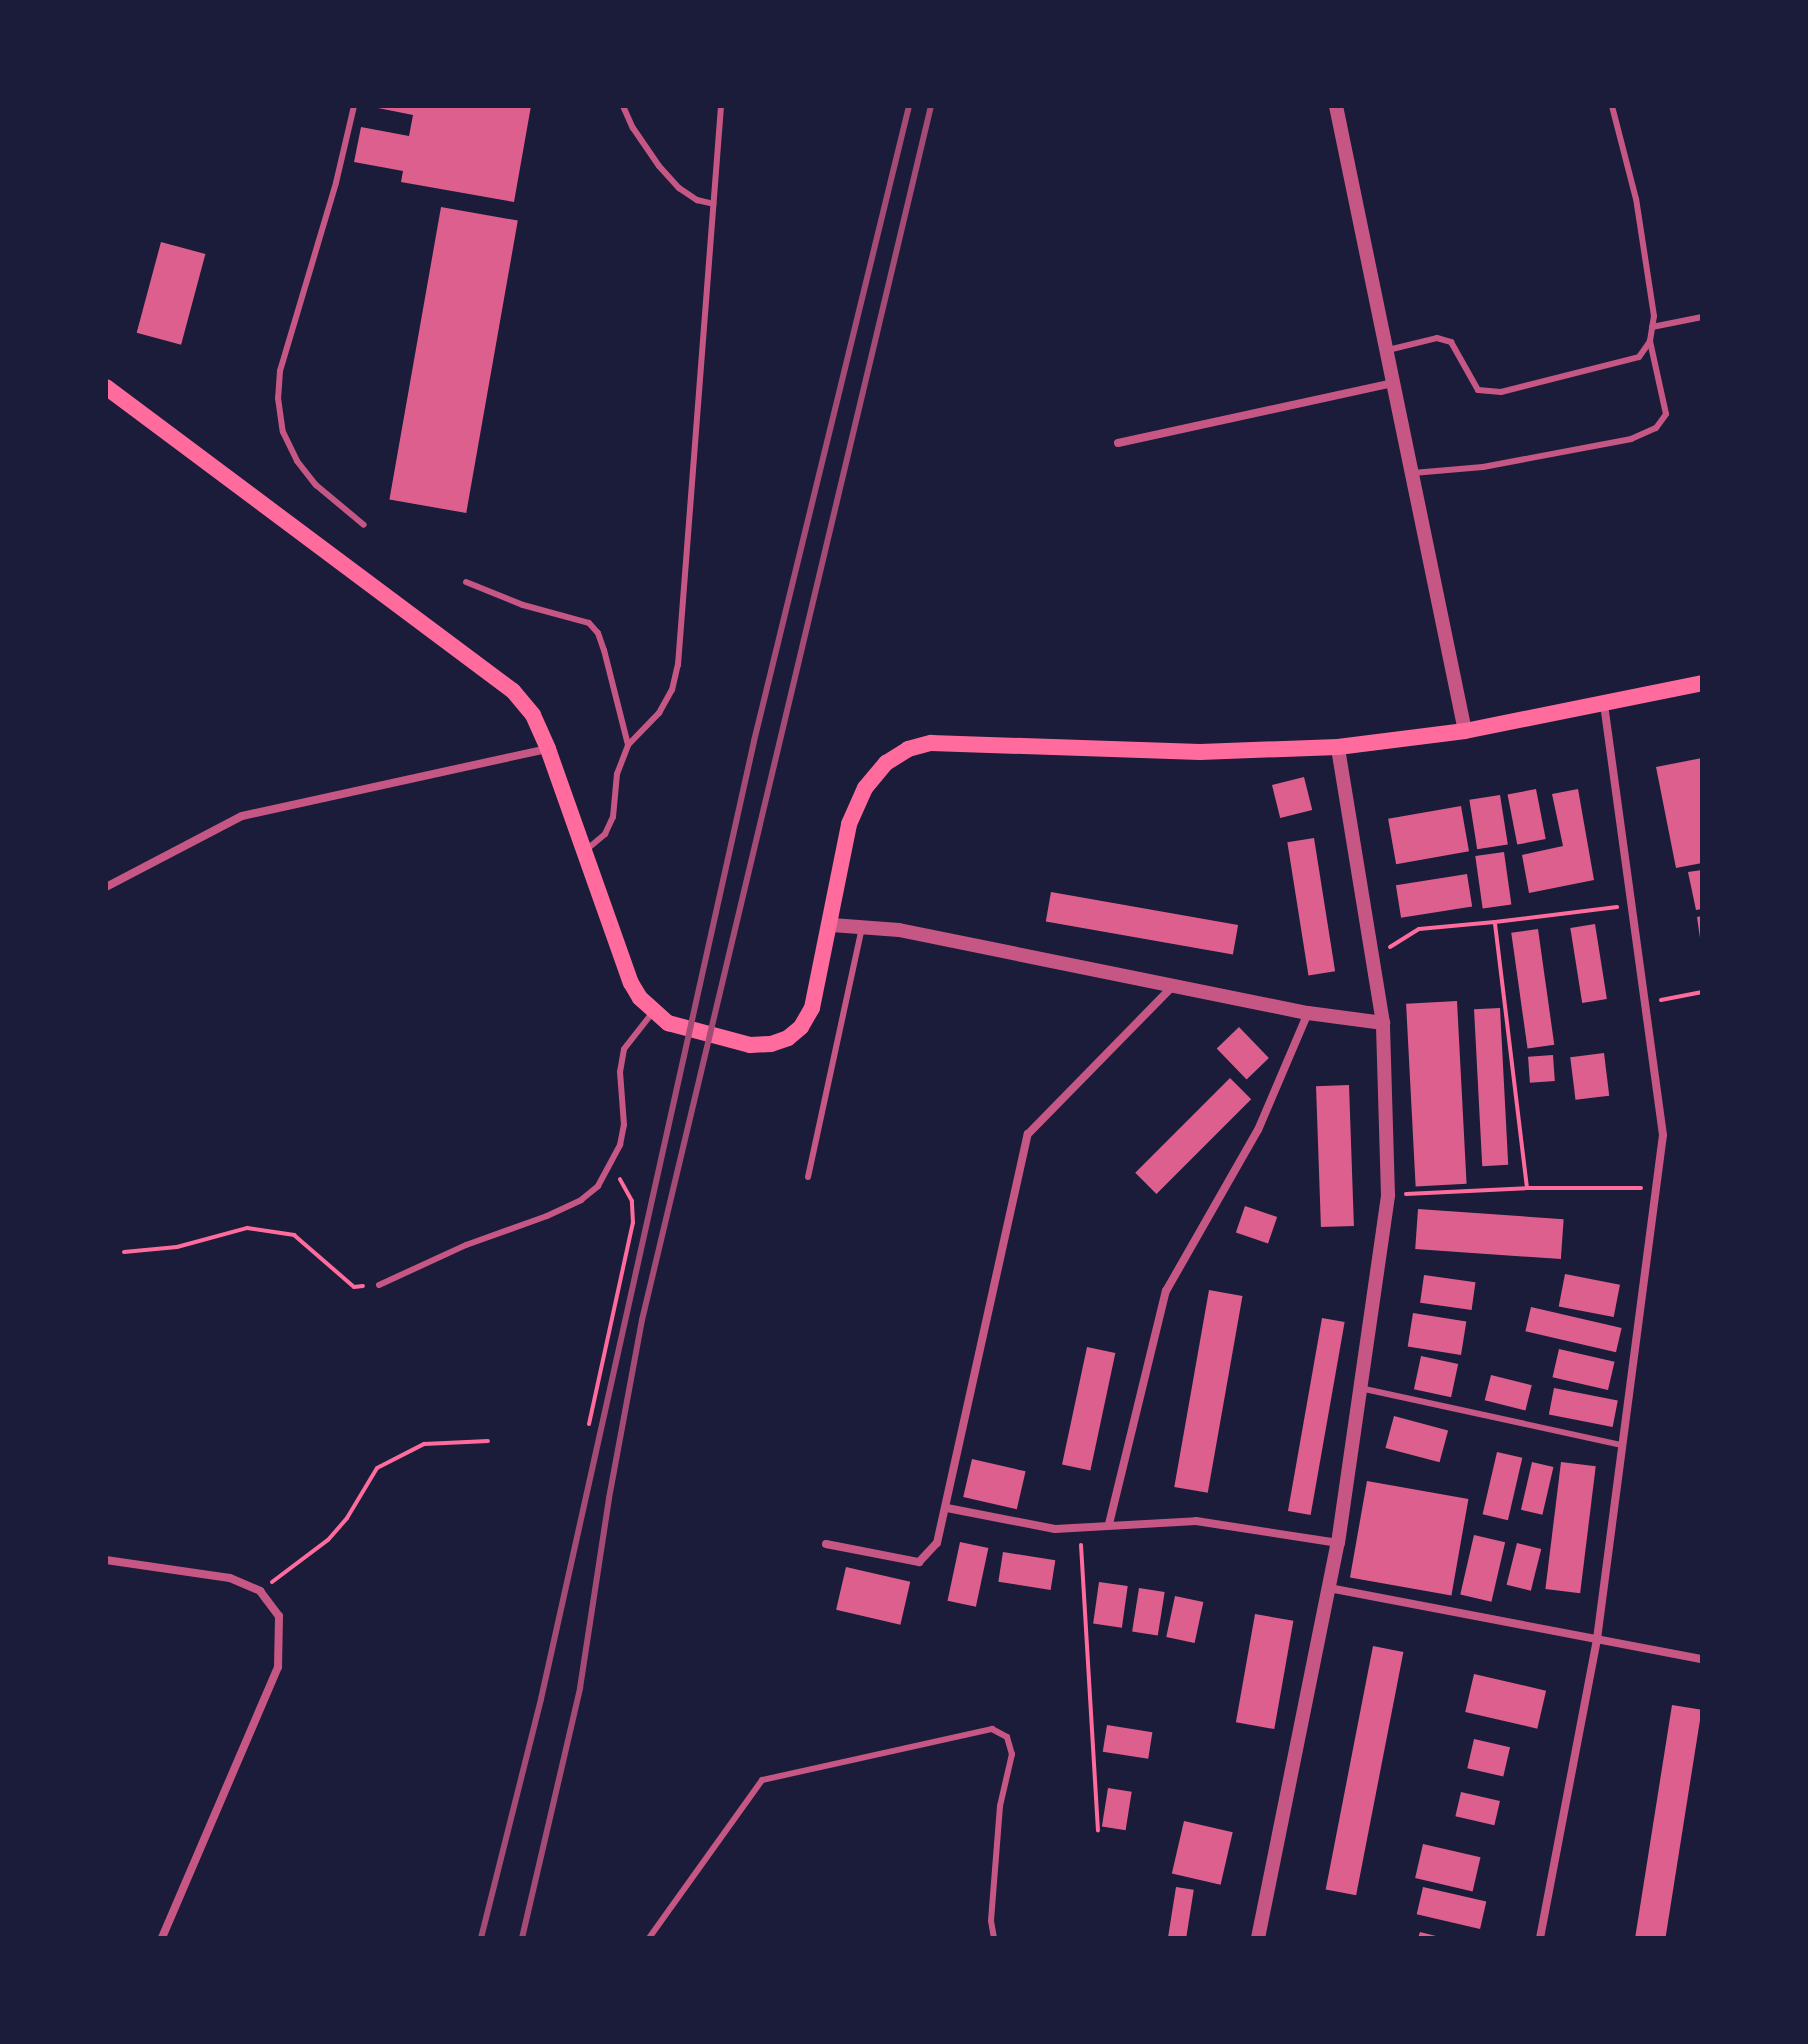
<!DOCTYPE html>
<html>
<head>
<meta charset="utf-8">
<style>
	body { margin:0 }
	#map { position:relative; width:1808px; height:2044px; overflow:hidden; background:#1b1b3a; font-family:Bitter,serif }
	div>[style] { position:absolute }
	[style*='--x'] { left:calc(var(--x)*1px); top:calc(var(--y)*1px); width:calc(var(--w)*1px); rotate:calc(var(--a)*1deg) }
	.building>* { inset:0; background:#dd5f8e; transform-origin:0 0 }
	.path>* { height:4px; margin:-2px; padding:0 2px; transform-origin:2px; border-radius:2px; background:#ff6b9d }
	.service>* { height:6px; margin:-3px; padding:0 3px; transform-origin:3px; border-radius:3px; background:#c65784 }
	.minor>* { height:8px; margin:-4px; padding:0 4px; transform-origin:4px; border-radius:4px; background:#c65784 }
	.tertiary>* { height:14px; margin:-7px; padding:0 7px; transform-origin:7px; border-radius:7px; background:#c65784 }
	.secondary>* { height:16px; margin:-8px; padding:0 8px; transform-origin:8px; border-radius:8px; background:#ff6b9d }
	.rail>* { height:6px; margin:-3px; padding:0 3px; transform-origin:3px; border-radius:3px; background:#a44b75 }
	span { translate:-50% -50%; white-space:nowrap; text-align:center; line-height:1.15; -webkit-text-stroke:6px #1b1b3a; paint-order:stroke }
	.frame { position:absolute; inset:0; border:108px solid #1b1b3a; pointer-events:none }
</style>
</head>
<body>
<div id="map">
	<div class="building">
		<div style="clip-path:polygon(368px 106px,531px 106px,514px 202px,401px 182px,403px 171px,354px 162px,361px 127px,409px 136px,413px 115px)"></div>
		<div style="left:441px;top:207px;width:78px;height:297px;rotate:10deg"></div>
		<div style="left:161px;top:242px;width:46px;height:94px;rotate:15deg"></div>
		<div style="clip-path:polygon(1702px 758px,1702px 863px,1676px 868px,1656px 767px)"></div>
		<div style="left:1304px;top:777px;width:34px;height:33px;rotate:76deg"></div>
		<div style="left:1536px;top:789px;width:51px;height:29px;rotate:79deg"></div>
		<div style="clip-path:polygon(1578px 789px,1594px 880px,1529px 893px,1522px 855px,1563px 846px,1552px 794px)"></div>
		<div style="left:1500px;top:795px;width:50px;height:31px;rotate:81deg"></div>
		<div style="left:1461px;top:806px;width:46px;height:74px;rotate:80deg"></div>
		<div style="left:1314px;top:838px;width:135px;height:27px;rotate:81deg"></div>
		<div style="left:1504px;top:852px;width:53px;height:29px;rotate:82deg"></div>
		<div style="clip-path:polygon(1702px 870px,1702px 909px,1696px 910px,1688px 872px)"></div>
		<div style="left:1467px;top:874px;width:33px;height:72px;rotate:81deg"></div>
		<div style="left:1051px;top:892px;width:190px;height:30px;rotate:10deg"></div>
		<div style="clip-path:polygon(1702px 916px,1702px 938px,1700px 938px,1697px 917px)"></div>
		<div style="left:1595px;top:924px;width:76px;height:25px;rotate:81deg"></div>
		<div style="left:1538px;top:929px;width:117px;height:27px;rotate:82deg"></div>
		<div style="left:1457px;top:1001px;width:183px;height:51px;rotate:87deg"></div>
		<div style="left:1500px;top:1008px;width:157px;height:26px;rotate:87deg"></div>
		<div style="left:1239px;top:1027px;width:43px;height:31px;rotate:46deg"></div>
		<div style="left:1604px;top:1053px;width:43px;height:34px;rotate:83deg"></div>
		<div style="left:1553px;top:1055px;width:26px;height:25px;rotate:86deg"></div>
		<div style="left:1230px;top:1078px;width:30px;height:134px;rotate:45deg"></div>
		<div style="left:1349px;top:1085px;width:141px;height:33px;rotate:88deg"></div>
		<div style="left:1245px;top:1206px;width:34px;height:28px;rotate:19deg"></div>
		<div style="left:1418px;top:1209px;width:146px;height:40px;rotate:4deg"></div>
		<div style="left:1565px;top:1274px;width:56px;height:33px;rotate:11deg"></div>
		<div style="left:1424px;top:1275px;width:52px;height:28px;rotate:8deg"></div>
		<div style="left:1209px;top:1290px;width:34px;height:200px;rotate:10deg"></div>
		<div style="left:1531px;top:1307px;width:93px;height:25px;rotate:13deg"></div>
		<div style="left:1413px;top:1313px;width:54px;height:34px;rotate:9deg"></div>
		<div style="left:1322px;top:1318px;width:23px;height:196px;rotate:10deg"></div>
		<div style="left:1087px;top:1347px;width:29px;height:120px;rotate:12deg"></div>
		<div style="left:1559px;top:1349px;width:57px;height:29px;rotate:13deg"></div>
		<div style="left:1421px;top:1356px;width:38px;height:34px;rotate:12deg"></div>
		<div style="left:1491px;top:1375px;width:42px;height:26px;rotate:14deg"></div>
		<div style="left:1554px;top:1388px;width:65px;height:27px;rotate:11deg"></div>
		<div style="left:1394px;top:1416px;width:56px;height:33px;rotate:15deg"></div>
		<div style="left:1497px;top:1452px;width:26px;height:64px;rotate:13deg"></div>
		<div style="left:972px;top:1459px;width:55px;height:39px;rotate:13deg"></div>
		<div style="left:1532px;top:1462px;width:22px;height:49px;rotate:13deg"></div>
		<div style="left:1561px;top:1462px;width:35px;height:128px;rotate:7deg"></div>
		<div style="left:1367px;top:1481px;width:103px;height:98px;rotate:10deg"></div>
		<div style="left:1474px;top:1535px;width:32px;height:61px;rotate:13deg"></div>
		<div style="left:960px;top:1542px;width:29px;height:60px;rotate:12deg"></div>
		<div style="left:1517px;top:1543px;width:25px;height:43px;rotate:14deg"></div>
		<div style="left:1003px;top:1552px;width:53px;height:30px;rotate:9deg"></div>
		<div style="left:846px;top:1567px;width:66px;height:44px;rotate:13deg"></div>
		<div style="left:1099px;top:1582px;width:29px;height:42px;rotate:8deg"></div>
		<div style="left:1139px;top:1588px;width:26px;height:44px;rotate:9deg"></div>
		<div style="left:1175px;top:1596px;width:29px;height:42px;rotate:12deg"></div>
		<div style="left:1255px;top:1614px;width:39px;height:110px;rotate:10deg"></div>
		<div style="left:1373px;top:1646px;width:31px;height:248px;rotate:11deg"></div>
		<div style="left:1474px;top:1674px;width:74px;height:39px;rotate:13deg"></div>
		<div style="left:1672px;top:1705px;width:30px;height:237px;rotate:9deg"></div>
		<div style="left:1107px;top:1725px;width:46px;height:27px;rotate:9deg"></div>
		<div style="left:1474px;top:1739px;width:37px;height:30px;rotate:13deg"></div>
		<div style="left:1108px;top:1788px;width:24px;height:39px;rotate:9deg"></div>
		<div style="left:1461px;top:1792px;width:40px;height:25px;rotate:13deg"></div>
		<div style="left:1184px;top:1821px;width:50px;height:54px;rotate:13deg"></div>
		<div style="left:1423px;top:1844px;width:59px;height:35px;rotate:13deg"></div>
		<div style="left:1176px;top:1887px;width:18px;height:52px;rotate:9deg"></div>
		<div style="left:1423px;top:1887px;width:65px;height:28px;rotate:13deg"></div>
		<div style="clip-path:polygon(1420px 1932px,1440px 1937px,1440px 1938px,1418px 1938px)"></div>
	</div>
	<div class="path">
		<div style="--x:1390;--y:947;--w:34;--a:-32"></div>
		<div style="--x:1419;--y:929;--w:76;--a:-5.3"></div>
		<div style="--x:1661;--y:1000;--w:42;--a:-11"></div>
		<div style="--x:1527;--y:1188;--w:268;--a:-96.9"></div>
		<div style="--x:1495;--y:922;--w:123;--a:-7"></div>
		<div style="--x:1406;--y:1194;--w:121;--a:-2.8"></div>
		<div style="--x:1527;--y:1188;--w:114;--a:0"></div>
		<div style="--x:124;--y:1252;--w:53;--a:-5.4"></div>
		<div style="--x:177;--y:1247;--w:73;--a:-15.2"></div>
		<div style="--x:247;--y:1228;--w:48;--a:8.5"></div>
		<div style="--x:294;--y:1235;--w:79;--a:40.9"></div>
		<div style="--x:354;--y:1287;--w:9;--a:-6"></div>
		<div style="--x:589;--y:1424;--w:206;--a:-77.7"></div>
		<div style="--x:633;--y:1223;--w:22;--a:-93"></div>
		<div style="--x:632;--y:1201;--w:25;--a:-119"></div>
		<div style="--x:1081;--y:1545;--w:286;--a:86.6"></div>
		<div style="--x:272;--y:1582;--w:70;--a:-36.9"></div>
		<div style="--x:328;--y:1540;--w:29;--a:-49"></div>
		<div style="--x:347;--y:1518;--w:58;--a:-59"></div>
		<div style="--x:377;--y:1468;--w:53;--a:-27.1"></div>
		<div style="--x:424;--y:1444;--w:64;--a:-2.7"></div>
	</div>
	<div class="service">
		<div style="--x:354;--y:106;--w:79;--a:103.2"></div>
		<div style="--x:336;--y:183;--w:196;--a:106.6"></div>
		<div style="--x:280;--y:371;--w:27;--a:94"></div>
		<div style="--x:278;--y:398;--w:34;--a:82"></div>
		<div style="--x:283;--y:432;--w:32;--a:64"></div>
		<div style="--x:297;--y:461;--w:31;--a:52"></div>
		<div style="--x:316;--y:485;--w:62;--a:39.8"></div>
		<div style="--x:623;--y:106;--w:24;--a:66"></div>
		<div style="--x:633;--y:128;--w:46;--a:55.6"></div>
		<div style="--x:659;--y:166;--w:30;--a:48"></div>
		<div style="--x:679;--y:188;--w:22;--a:34"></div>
		<div style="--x:697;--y:200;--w:17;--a:13"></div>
		<div style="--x:1652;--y:327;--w:51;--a:-11.3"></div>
		<div style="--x:1388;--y:350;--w:50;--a:-13.8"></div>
		<div style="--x:1437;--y:338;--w:15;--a:16"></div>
		<div style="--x:1451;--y:342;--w:55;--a:60.6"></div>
		<div style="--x:1478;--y:390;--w:23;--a:5"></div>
		<div style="--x:1501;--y:392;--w:142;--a:-14.2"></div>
		<div style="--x:1639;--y:357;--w:19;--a:-55"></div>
		<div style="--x:1650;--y:341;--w:25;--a:-81"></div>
		<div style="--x:1654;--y:316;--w:118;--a:-98.7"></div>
		<div style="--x:1636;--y:199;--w:96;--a:-104.5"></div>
		<div style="--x:1413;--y:473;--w:70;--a:-4.9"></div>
		<div style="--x:1483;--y:467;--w:151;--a:-10.7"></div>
		<div style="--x:1631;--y:439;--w:27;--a:-24"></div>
		<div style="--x:1656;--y:428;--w:17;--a:-54"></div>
		<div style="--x:1666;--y:414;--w:75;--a:-102.4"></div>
		<div style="--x:466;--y:582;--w:61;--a:22"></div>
		<div style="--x:523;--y:605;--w:68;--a:15.3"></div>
		<div style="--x:589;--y:623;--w:13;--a:48"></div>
		<div style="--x:598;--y:633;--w:18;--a:71"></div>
		<div style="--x:604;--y:650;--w:98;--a:75.8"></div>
		<div style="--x:586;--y:850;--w:25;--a:-40"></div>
		<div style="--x:605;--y:834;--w:19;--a:-65"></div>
		<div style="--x:613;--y:817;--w:43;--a:-84.7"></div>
		<div style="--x:617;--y:774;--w:31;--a:-69"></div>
		<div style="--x:628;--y:745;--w:45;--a:-45.9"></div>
		<div style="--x:659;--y:713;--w:26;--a:-61"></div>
		<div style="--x:672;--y:690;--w:26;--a:-77"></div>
		<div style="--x:678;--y:665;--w:561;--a:-85.6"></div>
		<div style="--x:808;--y:1177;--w:256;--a:-77.8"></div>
		<div style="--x:379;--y:1285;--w:96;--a:-24.7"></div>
		<div style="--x:466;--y:1245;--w:86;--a:-19.7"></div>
		<div style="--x:547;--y:1216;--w:38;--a:-25"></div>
		<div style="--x:581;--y:1200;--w:22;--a:-39"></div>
		<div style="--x:598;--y:1186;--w:47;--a:-61.8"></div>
		<div style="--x:620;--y:1145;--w:20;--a:-79"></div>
		<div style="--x:624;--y:1125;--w:53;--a:-94.3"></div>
		<div style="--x:620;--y:1072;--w:23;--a:-80"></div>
		<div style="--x:624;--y:1049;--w:47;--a:-51.9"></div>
		<div style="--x:1360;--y:1388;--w:268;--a:12.3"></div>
		<div style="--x:649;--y:1938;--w:194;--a:-54.4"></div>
		<div style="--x:762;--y:1780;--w:236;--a:-12.5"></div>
		<div style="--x:992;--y:1729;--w:17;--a:28"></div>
		<div style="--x:1007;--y:1737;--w:18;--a:74"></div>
		<div style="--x:1012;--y:1754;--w:53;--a:103"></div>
		<div style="--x:1000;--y:1806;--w:115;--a:94.5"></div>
		<div style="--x:991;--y:1921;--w:17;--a:80"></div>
	</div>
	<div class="minor">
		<div style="--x:1118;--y:443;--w:282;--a:-12.3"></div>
		<div style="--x:106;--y:887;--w:153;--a:-27.6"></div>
		<div style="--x:242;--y:816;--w:313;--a:-12.4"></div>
		<div style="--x:947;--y:1508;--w:110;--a:11"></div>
		<div style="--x:1055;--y:1529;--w:141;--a:-3.2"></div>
		<div style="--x:1196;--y:1521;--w:144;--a:8.8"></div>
		<div style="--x:1109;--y:1524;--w:240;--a:-76.3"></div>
		<div style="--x:1166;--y:1291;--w:185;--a:-60.3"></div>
		<div style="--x:1258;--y:1130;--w:127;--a:-66.9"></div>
		<div style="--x:826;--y:1544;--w:95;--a:11"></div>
		<div style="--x:919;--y:1562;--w:26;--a:-47"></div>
		<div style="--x:937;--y:1543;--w:419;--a:-77.5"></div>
		<div style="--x:1028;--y:1134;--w:207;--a:-45.6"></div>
		<div style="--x:106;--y:1560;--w:125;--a:8.3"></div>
		<div style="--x:230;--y:1578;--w:33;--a:23"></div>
		<div style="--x:260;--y:1591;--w:31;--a:53"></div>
		<div style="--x:279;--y:1616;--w:51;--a:91.1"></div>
		<div style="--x:278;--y:1667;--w:295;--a:113.2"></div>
		<div style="--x:1329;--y:1588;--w:380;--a:10.8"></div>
		<div style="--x:1540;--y:1938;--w:304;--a:-79.2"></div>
		<div style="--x:1597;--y:1639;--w:508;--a:-82.54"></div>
		<div style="--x:1663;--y:1135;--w:437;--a:-97.8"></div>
	</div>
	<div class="tertiary">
		<div style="--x:1336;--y:106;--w:638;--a:78.34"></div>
		<div style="--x:832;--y:925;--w:67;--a:4.3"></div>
		<div style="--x:899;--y:930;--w:417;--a:11.5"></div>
		<div style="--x:1308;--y:1013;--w:76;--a:7.6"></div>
		<div style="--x:1258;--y:1938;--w:403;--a:-78.6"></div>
		<div style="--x:1338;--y:1543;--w:352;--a:-81.8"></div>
		<div style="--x:1388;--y:1195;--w:172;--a:-91.7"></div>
		<div style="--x:1383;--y:1023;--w:280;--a:-99.3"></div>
	</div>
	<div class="secondary">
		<div style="--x:106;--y:387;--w:508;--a:36.76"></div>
		<div style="--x:513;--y:691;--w:31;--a:50"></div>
		<div style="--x:533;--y:715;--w:37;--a:66"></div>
		<div style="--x:548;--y:749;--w:248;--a:70.5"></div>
		<div style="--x:631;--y:983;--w:17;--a:59"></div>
		<div style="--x:640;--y:998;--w:38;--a:42"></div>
		<div style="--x:668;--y:1023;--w:85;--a:15"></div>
		<div style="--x:750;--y:1045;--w:21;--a:-3"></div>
		<div style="--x:771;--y:1044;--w:18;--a:-19"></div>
		<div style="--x:788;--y:1038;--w:17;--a:-40"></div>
		<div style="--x:801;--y:1027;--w:22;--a:-60"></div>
		<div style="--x:812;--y:1008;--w:188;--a:-78.6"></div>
		<div style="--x:849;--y:824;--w:39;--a:-66"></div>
		<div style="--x:865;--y:788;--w:33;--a:-50"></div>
		<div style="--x:886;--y:763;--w:26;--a:-32"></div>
		<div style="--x:908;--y:749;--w:24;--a:-15"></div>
		<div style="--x:931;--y:743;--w:269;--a:1.9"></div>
		<div style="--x:1200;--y:752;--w:138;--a:-2.1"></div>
		<div style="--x:1338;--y:747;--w:128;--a:-7.2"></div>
		<div style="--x:1465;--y:731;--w:242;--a:-11.4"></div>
	</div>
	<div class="rail">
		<div style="--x:481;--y:1938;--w:246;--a:-75.9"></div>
		<div style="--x:541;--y:1699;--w:981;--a:-77.46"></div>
		<div style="--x:754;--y:741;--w:654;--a:-76.28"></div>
		<div style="--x:522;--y:1938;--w:257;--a:-76.9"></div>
		<div style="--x:580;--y:1688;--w:192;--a:-81.3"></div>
		<div style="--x:609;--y:1498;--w:181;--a:-79.5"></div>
		<div style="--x:642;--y:1320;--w:1248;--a:-76.61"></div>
	</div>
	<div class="frame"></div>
</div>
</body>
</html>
